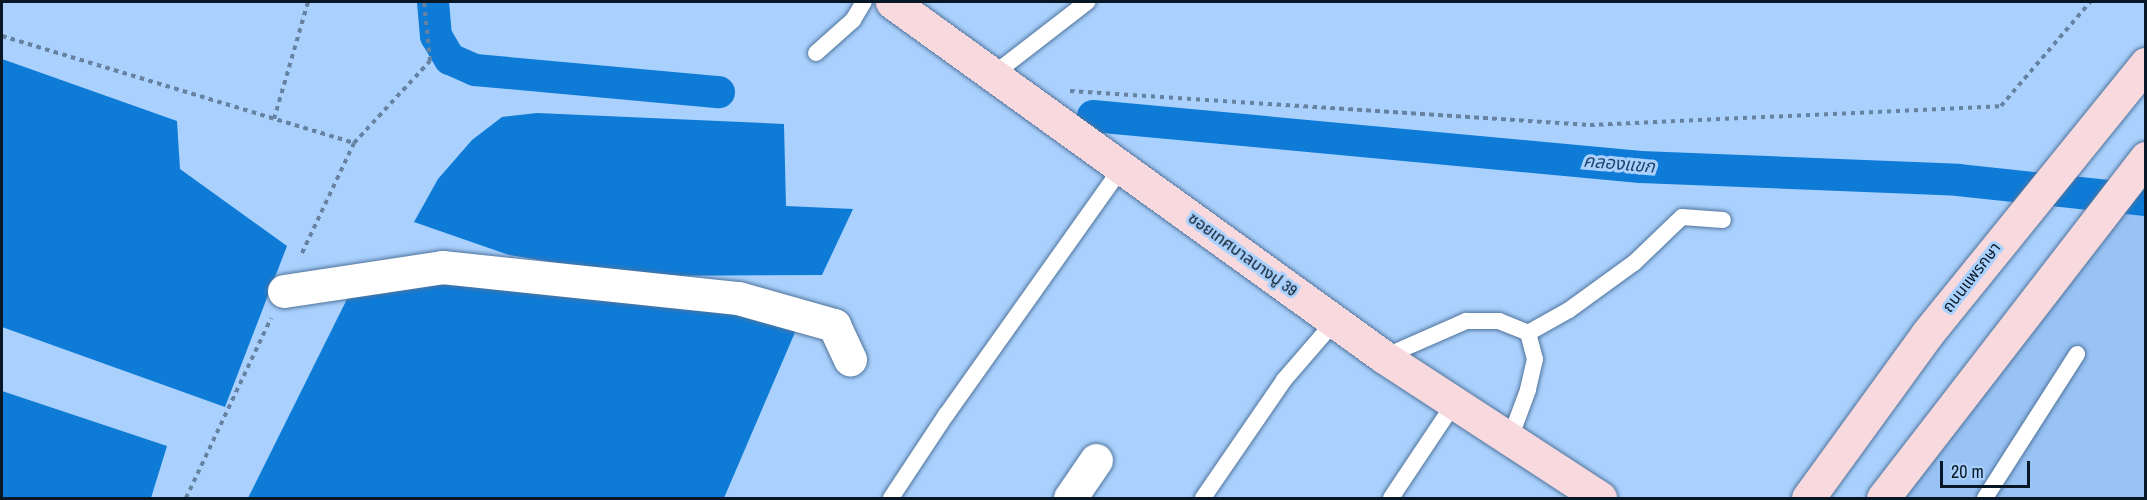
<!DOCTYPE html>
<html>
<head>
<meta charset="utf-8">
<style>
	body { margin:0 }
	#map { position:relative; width:2147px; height:500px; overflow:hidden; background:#aad1fd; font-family:"Archivo Narrow","Noto Sans Thai",sans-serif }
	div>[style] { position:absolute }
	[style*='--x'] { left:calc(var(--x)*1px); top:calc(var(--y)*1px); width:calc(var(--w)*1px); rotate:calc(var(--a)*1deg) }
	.built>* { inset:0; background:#98c3f4 }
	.water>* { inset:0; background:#0e7bd7 }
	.canal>* { height:32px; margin:-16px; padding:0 16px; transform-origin:16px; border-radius:16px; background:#0e7bd7 }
	.path>* { height:4px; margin-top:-2px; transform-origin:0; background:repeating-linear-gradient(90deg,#6582a2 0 4.5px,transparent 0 9px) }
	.roads { filter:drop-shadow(0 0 2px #50749c) drop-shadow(0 0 2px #50749c) }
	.lane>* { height:16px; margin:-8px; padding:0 8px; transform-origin:8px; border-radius:8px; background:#fff }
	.street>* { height:33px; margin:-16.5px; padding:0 16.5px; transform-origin:16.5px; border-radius:16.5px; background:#fff }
	.secondary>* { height:33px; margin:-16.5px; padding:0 16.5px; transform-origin:16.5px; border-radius:16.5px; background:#f8dade }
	span { translate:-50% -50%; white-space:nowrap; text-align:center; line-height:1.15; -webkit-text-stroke:6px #aad1fd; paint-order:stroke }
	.street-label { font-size:16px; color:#081726 }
	.water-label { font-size:18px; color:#1f436a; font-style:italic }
	.frame { position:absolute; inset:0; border:3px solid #081726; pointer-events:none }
	.scale { position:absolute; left:1940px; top:461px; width:90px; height:27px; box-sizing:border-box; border:3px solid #081726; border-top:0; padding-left:8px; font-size:18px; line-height:21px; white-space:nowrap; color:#081726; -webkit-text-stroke:4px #aad1fd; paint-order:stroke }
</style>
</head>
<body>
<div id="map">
	<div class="built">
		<div style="clip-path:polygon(2118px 213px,2145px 215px,2145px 498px,1903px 498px)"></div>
	</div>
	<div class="water">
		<div style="clip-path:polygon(2px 59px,177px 121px,180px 169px,287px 246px,225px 407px,2px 327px)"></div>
		<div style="clip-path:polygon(537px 113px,784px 124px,786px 206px,853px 209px,822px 275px,636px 276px,509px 255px,414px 222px,438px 179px,472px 140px,502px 117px)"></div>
		<div style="clip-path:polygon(376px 265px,808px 302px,724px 498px,248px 498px,352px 289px)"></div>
		<div style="clip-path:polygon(2px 391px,167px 446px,151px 498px,2px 498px)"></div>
	</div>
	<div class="canal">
		<div style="--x:433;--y:2;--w:34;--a:85"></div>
		<div style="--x:436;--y:36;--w:27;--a:59"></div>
		<div style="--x:450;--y:59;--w:27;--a:24"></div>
		<div style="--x:475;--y:70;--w:245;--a:5.2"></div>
		<div style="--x:1093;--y:116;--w:550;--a:5.32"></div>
		<div style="--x:1641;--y:167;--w:317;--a:2.3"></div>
		<div style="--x:1958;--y:180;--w:189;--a:6.1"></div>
	</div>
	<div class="path">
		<div style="--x:2;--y:36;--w:368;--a:16.9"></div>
		<div style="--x:354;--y:143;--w:126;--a:115.3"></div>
		<div style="--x:1070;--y:91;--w:521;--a:3.74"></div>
		<div style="--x:1590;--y:125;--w:411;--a:-2.6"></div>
		<div style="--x:2001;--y:106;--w:137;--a:-49.4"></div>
		<div style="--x:274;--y:119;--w:122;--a:-73.8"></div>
		<div style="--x:354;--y:143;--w:112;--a:-47.2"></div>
		<div style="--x:430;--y:61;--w:59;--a:-95.8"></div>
		<div style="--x:186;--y:498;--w:199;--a:-64.7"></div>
	</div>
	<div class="roads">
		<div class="lane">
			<div style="--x:816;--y:53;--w:50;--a:-41.7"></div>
			<div style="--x:853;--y:20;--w:21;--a:-59"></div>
			<div style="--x:994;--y:74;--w:118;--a:-37.7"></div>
			<div style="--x:1528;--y:333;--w:47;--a:-29.3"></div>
			<div style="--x:1569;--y:310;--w:80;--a:-35.9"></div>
			<div style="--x:1634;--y:263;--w:66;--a:-43.8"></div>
			<div style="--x:1682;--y:217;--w:41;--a:4.2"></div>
			<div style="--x:1384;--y:357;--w:90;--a:-23.7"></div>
			<div style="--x:1466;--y:321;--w:33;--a:0"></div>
			<div style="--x:1499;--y:321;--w:31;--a:22"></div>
			<div style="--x:1528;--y:333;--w:27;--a:75"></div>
			<div style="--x:1535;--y:359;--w:32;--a:103"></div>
			<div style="--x:1528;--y:390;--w:54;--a:110.4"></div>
			<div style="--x:891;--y:498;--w:100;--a:-56.5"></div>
			<div style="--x:946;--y:415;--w:304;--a:-54.6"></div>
			<div style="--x:1203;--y:498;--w:143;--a:-55.5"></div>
			<div style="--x:1284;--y:380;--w:78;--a:-49.2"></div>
			<div style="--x:1391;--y:498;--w:112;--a:-56.3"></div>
			<div style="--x:1985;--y:498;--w:171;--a:-57.4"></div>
		</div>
		<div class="street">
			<div style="--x:284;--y:291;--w:160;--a:-8.6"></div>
			<div style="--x:442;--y:267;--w:298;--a:6"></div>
			<div style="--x:738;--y:298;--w:100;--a:15.7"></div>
			<div style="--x:834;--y:325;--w:38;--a:65"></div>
			<div style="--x:1070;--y:498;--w:46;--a:-55.6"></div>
		</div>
		<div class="secondary">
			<div style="--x:892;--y:2;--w:607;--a:35.81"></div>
			<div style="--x:1384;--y:357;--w:258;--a:33.1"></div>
			<div style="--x:1808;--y:498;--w:203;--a:-54"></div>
			<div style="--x:1927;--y:334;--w:348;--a:-51"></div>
			<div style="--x:1883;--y:498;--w:430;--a:-52.3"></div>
		</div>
	</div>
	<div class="street-label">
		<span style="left:1243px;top:254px;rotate:36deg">ซอยเทศบาลบางปู 39</span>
		<span style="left:1971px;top:277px;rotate:-52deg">ถนนแพรกษา</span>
	</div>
	<div class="water-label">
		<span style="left:1619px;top:164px;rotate:5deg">คลองแขก</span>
	</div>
	<div class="frame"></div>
	<div class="scale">20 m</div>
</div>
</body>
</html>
